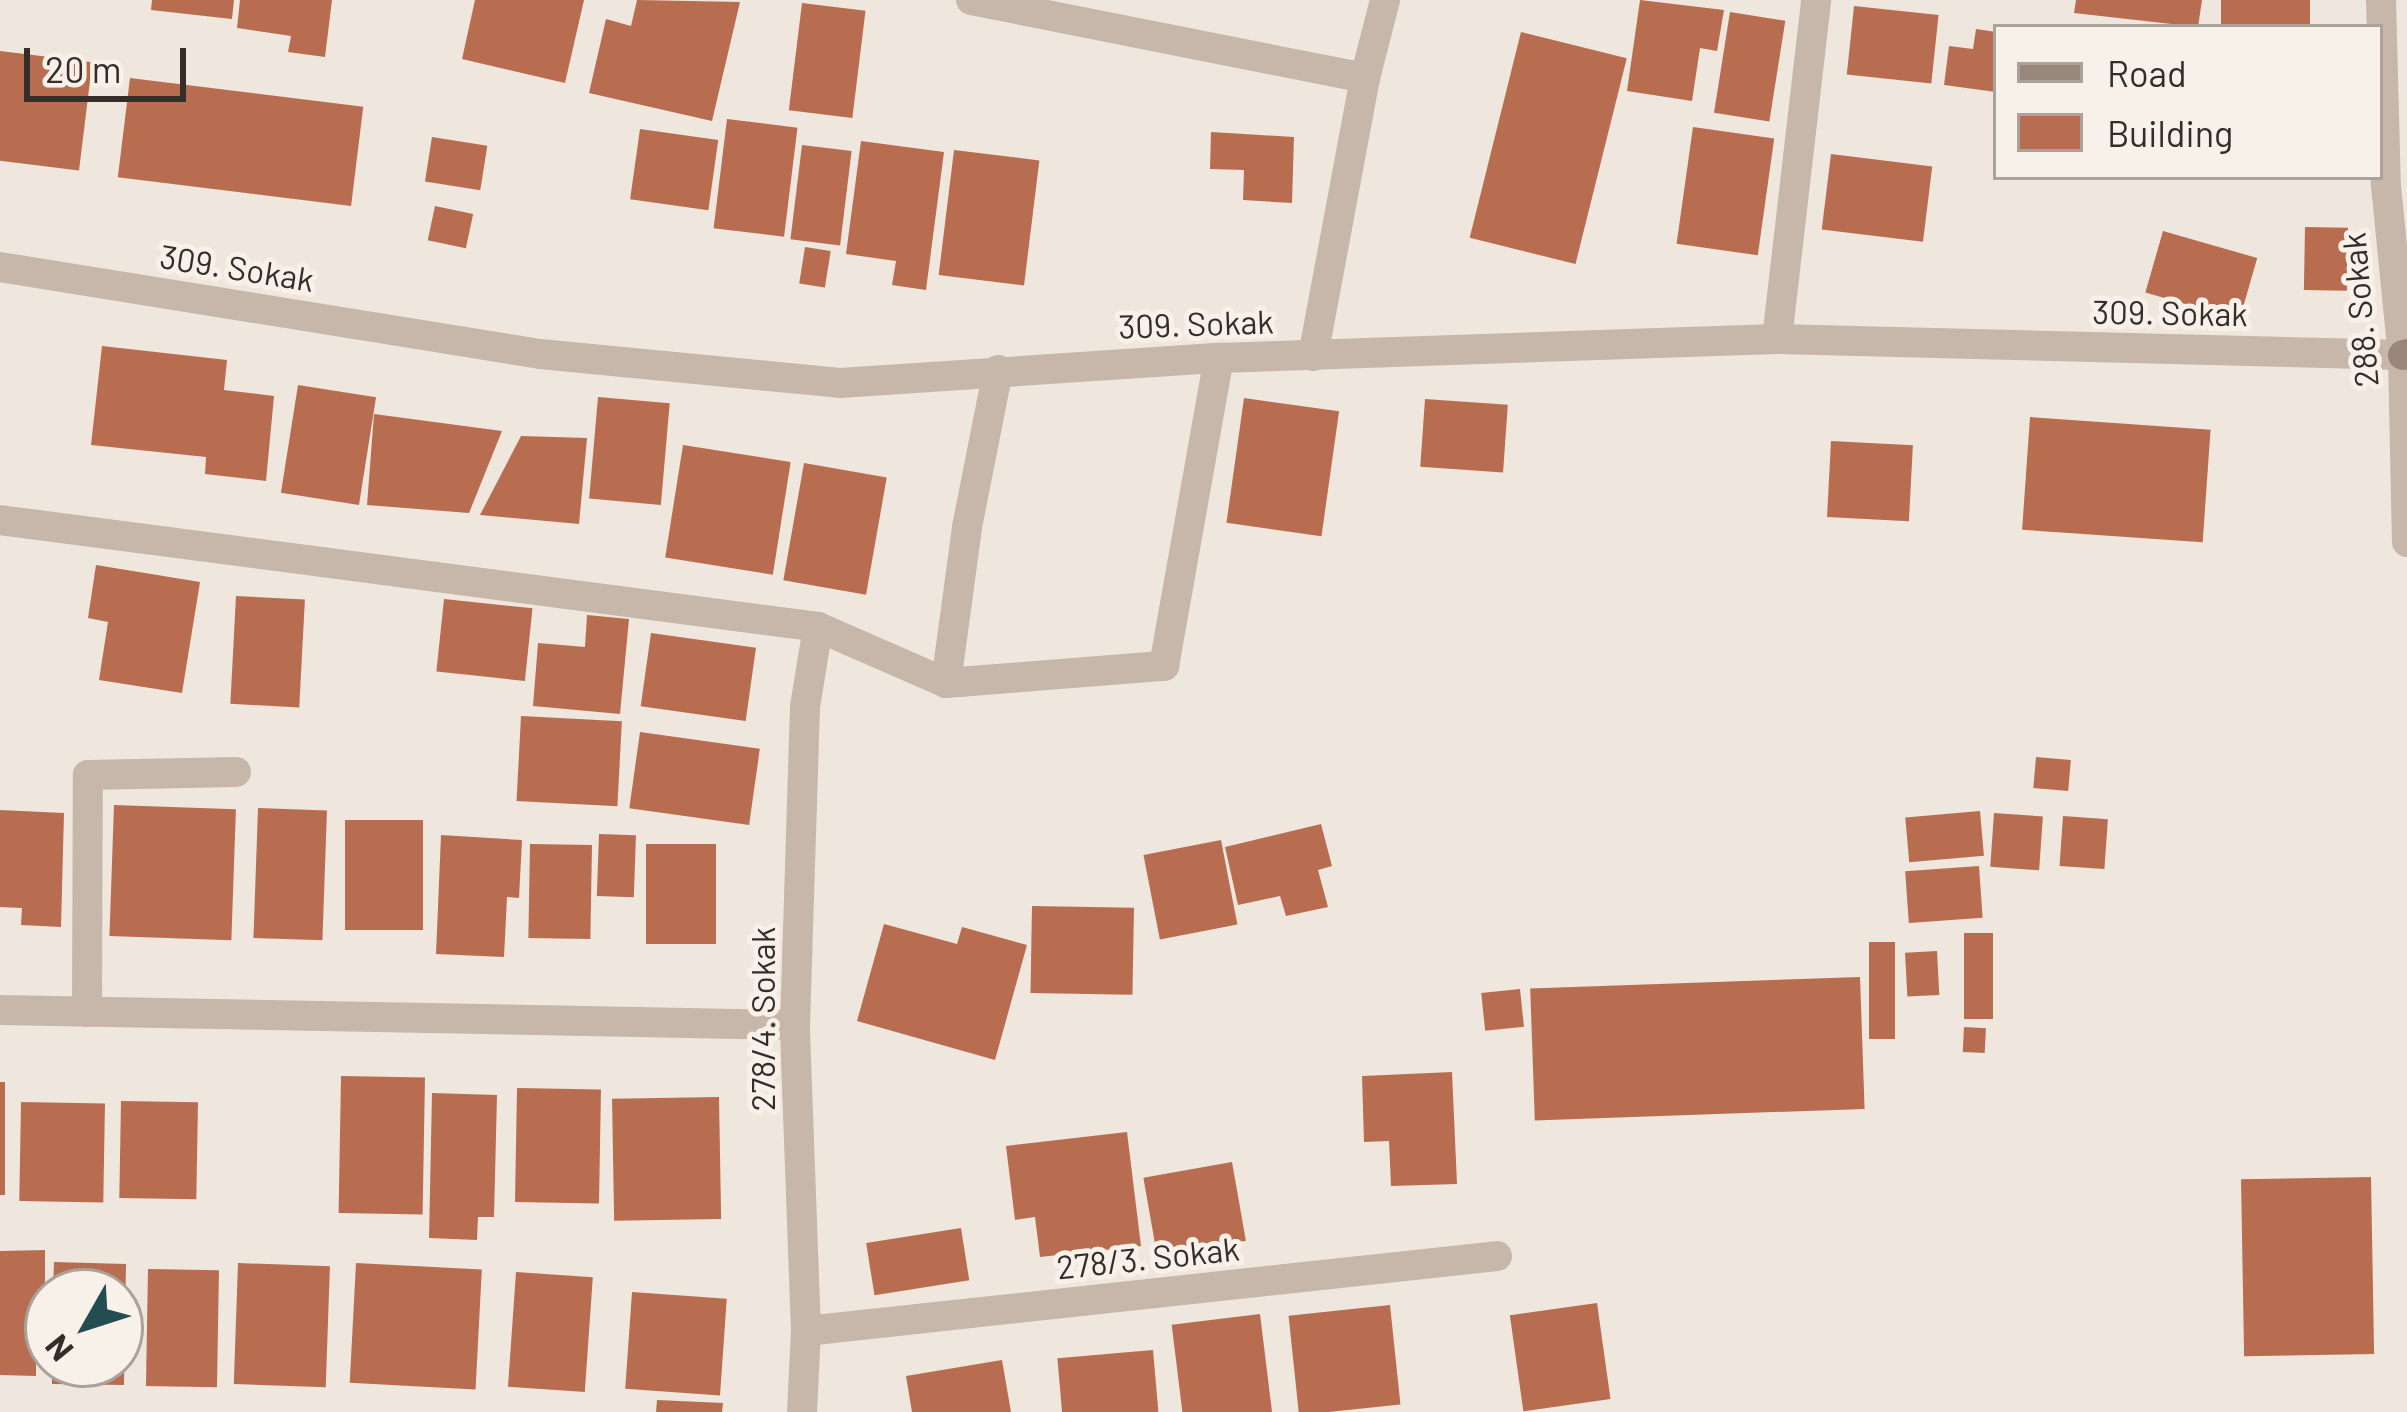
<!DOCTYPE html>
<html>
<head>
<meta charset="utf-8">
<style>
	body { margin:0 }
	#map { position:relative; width:2407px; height:1412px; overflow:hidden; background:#efe7dd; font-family:Barlow,sans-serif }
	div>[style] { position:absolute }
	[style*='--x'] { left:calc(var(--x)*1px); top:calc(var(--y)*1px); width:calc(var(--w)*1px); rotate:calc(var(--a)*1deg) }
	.building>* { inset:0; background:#b86d51; transform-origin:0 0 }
	.street>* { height:30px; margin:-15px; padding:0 15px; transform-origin:15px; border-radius:15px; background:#c6b7aa }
	.secondary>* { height:30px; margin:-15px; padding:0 15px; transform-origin:15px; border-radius:15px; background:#99877c }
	span { translate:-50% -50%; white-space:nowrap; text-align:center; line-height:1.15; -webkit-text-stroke:10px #f7f1e9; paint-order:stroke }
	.street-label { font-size:33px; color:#342d29 }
	.legend { position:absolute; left:1993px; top:24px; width:390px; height:156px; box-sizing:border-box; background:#f7f1e9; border:3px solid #a9a39c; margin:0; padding:15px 21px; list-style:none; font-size:36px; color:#342d29 }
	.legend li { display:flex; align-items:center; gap:24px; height:60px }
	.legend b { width:60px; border:3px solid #a9a39c }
	.north { position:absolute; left:24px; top:1268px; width:120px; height:120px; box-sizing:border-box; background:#f7f1e9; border:3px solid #a9a39c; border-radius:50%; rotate:231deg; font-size:33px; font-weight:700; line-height:48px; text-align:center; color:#342d29 }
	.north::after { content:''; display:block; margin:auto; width:42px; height:54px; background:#234d51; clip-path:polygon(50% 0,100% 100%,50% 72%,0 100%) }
	.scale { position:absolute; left:24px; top:48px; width:162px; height:54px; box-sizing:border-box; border:6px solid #342d29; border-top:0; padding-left:15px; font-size:36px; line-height:42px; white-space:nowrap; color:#342d29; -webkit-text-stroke:9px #f7f1e9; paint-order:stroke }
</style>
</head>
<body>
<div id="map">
	<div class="building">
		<div style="clip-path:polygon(152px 0,234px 0,232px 19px,151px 10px)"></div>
		<div style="clip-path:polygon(240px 0,332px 0,325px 57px,288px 52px,291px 36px,237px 28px)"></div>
		<div style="clip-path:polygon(475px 0,584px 0,565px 83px,462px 59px)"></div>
		<div style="clip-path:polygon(637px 0,740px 2px,712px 121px,589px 93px,606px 19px,631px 26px)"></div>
		<div style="clip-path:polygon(1640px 0,1724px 10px,1717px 51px,1700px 48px,1692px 101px,1627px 91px)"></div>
		<div style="clip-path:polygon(2076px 0,2202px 0,2198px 27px,2074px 13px)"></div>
		<div style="left:2221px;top:0;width:89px;height:27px"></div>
		<div style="left:802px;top:3px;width:64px;height:108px;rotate:7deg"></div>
		<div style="left:1854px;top:6px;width:85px;height:69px;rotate:6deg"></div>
		<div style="left:1730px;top:12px;width:56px;height:102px;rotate:9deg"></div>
		<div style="clip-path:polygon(1976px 29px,1996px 32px,1996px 92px,1944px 85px,1949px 46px,1973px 49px)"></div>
		<div style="left:1521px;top:32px;width:109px;height:212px;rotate:14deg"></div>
		<div style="left:0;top:51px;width:93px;height:109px;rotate:7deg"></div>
		<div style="left:130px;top:78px;width:235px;height:100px;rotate:7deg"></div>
		<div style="left:727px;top:119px;width:71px;height:110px;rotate:7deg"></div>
		<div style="left:1693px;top:127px;width:82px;height:118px;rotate:8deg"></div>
		<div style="left:640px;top:129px;width:79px;height:71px;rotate:8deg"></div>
		<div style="clip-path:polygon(1211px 132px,1294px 137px,1292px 203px,1243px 200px,1244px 170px,1210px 169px)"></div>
		<div style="left:432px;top:137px;width:56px;height:45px;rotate:9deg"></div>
		<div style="clip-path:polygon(861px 141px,944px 152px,926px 290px,892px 285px,896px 261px,846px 254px)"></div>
		<div style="left:802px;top:145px;width:50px;height:95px;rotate:7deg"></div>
		<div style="left:954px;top:150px;width:86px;height:126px;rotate:7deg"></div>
		<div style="left:1831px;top:154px;width:102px;height:76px;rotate:7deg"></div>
		<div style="left:435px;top:206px;width:39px;height:35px;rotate:12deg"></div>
		<div style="left:2305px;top:227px;width:43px;height:63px;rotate:1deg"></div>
		<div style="left:2163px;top:231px;width:98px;height:64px;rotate:16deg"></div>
		<div style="left:805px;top:247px;width:26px;height:37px;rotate:9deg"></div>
		<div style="clip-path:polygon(102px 346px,227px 360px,224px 390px,274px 396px,266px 481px,205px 474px,206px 457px,91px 445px)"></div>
		<div style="left:298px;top:385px;width:79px;height:109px;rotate:9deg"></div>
		<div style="left:598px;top:397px;width:72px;height:102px;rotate:5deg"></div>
		<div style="left:1244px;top:398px;width:96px;height:126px;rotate:8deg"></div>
		<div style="left:1425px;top:399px;width:83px;height:68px;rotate:4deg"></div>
		<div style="clip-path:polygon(374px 414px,502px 431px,469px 513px,367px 505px)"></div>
		<div style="left:2030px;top:417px;width:181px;height:113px;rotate:4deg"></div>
		<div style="clip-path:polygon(521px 436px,587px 438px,579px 524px,480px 515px)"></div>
		<div style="left:1831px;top:441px;width:82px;height:76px;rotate:3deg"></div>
		<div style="left:683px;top:445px;width:109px;height:114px;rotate:9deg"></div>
		<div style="left:804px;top:463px;width:84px;height:119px;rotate:10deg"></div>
		<div style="clip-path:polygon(96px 565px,200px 582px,182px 693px,99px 680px,108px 622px,88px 618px)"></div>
		<div style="left:236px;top:596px;width:69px;height:108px;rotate:3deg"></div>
		<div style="left:444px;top:599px;width:89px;height:73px;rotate:6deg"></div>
		<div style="clip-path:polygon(587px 615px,629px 619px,620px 714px,533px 706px,538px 643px,585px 647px)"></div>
		<div style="left:651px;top:633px;width:106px;height:74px;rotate:8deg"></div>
		<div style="left:521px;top:716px;width:101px;height:85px;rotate:3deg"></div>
		<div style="left:640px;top:732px;width:121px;height:77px;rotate:8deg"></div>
		<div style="left:2036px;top:757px;width:35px;height:31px;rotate:5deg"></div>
		<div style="left:114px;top:805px;width:122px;height:131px;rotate:2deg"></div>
		<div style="left:258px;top:808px;width:69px;height:130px;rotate:2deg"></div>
		<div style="clip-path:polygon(0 810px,64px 813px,61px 927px,21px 925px,22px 908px,0 907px)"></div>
		<div style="left:1980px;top:811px;width:45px;height:75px;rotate:85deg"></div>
		<div style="left:1994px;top:813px;width:49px;height:54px;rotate:4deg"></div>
		<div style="left:2063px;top:816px;width:45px;height:50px;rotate:4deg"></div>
		<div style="left:345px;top:820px;width:78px;height:110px"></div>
		<div style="clip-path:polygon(1321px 824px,1332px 866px,1318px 870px,1328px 907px,1286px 916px,1280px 896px,1238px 905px,1225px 847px)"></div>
		<div style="left:599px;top:834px;width:37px;height:62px;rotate:2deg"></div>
		<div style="clip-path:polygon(441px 835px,522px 840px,519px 898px,507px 897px,504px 957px,436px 954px)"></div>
		<div style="left:1221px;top:840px;width:86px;height:79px;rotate:79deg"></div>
		<div style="left:530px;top:844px;width:62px;height:94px;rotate:1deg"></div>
		<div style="left:646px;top:844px;width:70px;height:100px"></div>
		<div style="left:1979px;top:866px;width:52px;height:74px;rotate:86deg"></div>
		<div style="left:1032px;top:906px;width:102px;height:87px;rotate:1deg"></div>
		<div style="clip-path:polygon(884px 924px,957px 944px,962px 927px,1027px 945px,995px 1060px,857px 1021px)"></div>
		<div style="left:1964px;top:933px;width:29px;height:86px"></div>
		<div style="left:1869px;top:942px;width:26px;height:97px"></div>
		<div style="left:1937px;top:951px;width:44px;height:32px;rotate:87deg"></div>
		<div style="left:1860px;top:977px;width:132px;height:330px;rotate:88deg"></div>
		<div style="left:1520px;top:989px;width:38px;height:39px;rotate:84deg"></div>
		<div style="left:1964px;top:1027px;width:22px;height:25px;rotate:3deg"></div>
		<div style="clip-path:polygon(1452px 1072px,1457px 1184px,1391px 1186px,1389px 1141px,1364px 1142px,1362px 1076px)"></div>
		<div style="left:341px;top:1076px;width:84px;height:137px;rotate:1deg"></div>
		<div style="left:0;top:1082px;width:5px;height:113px"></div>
		<div style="left:517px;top:1088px;width:84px;height:114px;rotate:1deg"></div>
		<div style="clip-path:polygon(432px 1093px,497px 1095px,494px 1217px,478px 1217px,477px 1240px,429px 1238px)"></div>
		<div style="left:719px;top:1097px;width:122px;height:107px;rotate:89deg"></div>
		<div style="left:121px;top:1101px;width:77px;height:97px;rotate:1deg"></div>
		<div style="left:21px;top:1102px;width:84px;height:99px;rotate:1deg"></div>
		<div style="clip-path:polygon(1127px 1132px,1141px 1246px,1040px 1257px,1035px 1217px,1015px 1220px,1006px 1146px)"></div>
		<div style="left:1232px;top:1162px;width:80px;height:90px;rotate:80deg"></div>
		<div style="left:2371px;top:1177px;width:177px;height:130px;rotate:89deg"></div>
		<div style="left:961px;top:1228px;width:53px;height:96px;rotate:81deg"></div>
		<div style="clip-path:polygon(45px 1250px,45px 1310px,36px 1310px,36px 1376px,0 1375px,0 1251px)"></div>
		<div style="clip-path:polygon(54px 1262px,126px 1264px,124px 1385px,52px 1384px,52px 1364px,120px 1364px,120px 1292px,53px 1292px)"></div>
		<div style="left:238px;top:1263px;width:92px;height:121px;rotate:2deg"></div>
		<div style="left:356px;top:1263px;width:126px;height:120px;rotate:3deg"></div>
		<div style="left:148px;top:1269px;width:71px;height:117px;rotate:1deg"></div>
		<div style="left:516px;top:1272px;width:77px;height:115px;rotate:4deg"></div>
		<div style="left:632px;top:1292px;width:95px;height:97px;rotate:4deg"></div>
		<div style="left:1597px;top:1303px;width:97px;height:88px;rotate:82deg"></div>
		<div style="left:1390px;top:1305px;width:100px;height:102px;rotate:84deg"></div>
		<div style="left:1260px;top:1314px;width:99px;height:89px;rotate:83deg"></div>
		<div style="left:1153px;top:1350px;width:62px;height:96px;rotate:85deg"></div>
		<div style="clip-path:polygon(1002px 1360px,1011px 1412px,912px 1412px,906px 1376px)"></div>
		<div style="clip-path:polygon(657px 1400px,723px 1403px,722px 1412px,656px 1412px)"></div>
	</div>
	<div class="street">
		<div style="--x:971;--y:0;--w:402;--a:11.2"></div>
		<div style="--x:2381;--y:0;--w:186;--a:88.5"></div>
		<div style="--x:2386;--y:186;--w:170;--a:84.3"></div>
		<div style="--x:2403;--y:355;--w:187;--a:88.8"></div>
		<div style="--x:0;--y:267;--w:547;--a:9.15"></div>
		<div style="--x:540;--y:354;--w:301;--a:5.5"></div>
		<div style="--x:840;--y:383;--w:380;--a:-3.8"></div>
		<div style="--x:1219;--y:358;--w:558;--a:-1.95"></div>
		<div style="--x:1777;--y:339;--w:626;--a:1.46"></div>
		<div style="--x:1777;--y:339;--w:341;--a:-83.4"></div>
		<div style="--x:1313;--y:356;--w:283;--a:-79.4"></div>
		<div style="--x:1365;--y:78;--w:81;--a:-75.6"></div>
		<div style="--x:0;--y:520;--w:825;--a:7.45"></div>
		<div style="--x:818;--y:627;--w:140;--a:23.6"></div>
		<div style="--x:946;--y:683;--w:219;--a:-4.5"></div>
		<div style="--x:1164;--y:666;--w:313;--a:-79.9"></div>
		<div style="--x:946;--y:683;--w:157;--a:-82.3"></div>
		<div style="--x:967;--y:527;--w:160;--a:-78.8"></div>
		<div style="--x:0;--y:1010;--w:795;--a:1.08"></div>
		<div style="--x:87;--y:1012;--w:237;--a:-89.8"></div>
		<div style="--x:88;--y:775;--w:148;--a:-1.2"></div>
		<div style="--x:806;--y:1331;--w:695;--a:-6.19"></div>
		<div style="--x:802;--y:1412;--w:81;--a:-87.2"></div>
		<div style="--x:806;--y:1331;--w:306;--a:-92.1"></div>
		<div style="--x:795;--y:1025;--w:318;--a:-88.2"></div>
		<div style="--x:805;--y:707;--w:81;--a:-80.8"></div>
	</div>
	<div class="secondary">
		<div style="--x:2403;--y:355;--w:4;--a:-14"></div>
	</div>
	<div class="street-label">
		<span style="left:237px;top:268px;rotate:9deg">309. Sokak</span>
		<span style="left:2360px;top:310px;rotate:-95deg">288. Sokak</span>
		<span style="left:2170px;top:313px;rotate:1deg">309. Sokak</span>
		<span style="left:1196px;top:324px;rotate:-2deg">309. Sokak</span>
		<span style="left:763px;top:1019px;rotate:-90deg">278/4. Sokak</span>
		<span style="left:1148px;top:1258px;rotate:-6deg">278/3. Sokak</span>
	</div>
	<ul class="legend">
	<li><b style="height:15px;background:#99877c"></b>Road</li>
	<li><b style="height:33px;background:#b86d51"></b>Building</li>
	</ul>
	<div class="north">N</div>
	<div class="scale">20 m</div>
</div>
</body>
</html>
